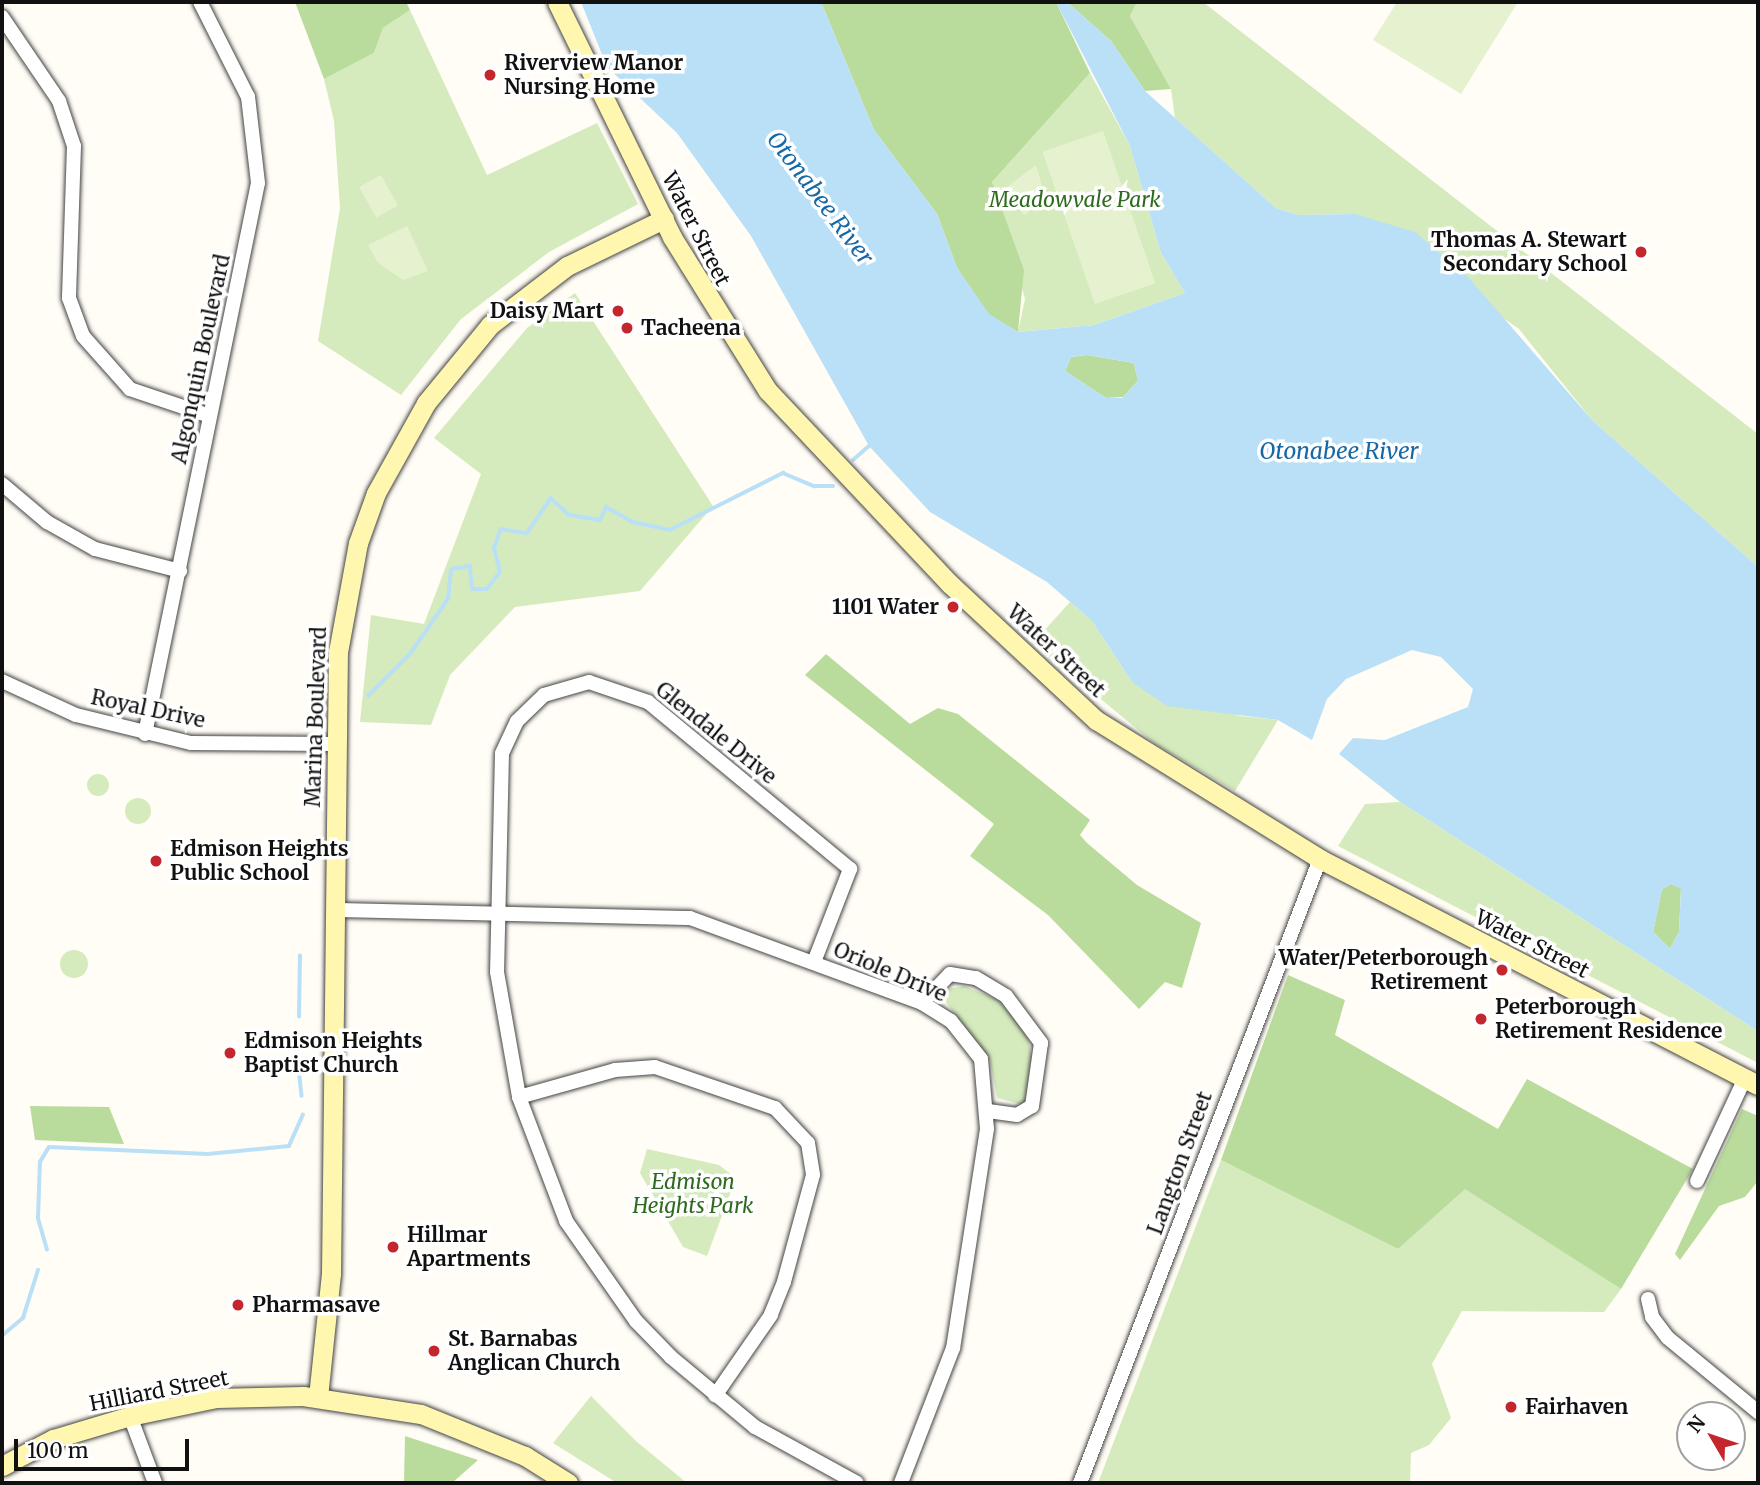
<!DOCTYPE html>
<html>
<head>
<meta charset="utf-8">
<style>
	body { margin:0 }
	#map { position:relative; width:1760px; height:1485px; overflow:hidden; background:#fffdf5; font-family:Merriweather,serif }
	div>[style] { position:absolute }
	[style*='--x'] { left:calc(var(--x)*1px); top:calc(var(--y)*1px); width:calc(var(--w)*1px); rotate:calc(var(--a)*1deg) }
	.green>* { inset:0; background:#d5ebbd }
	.round { border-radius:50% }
	.forest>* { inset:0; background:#b9dc9c }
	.pitch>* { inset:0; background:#e6f2cf; transform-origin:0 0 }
	.water>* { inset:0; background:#b9e0f7 }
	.stream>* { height:3.5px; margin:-1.75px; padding:0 1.75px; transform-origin:1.75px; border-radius:1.75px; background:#b9e0f7 }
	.roads { filter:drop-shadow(0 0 2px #444) drop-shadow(0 0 2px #444) }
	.street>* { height:14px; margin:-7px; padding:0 7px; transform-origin:7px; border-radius:7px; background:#fff }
	.secondary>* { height:19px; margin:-9.5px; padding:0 9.5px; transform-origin:9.5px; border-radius:9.5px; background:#fff6b0 }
	.dots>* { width:19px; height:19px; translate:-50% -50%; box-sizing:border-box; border:4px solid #fff; border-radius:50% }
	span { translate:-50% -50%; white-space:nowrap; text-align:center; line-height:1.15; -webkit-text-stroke:7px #fff; paint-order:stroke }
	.poi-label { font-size:21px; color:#111; font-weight:700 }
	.left { translate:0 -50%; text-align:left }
	.right { translate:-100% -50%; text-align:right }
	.park-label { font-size:21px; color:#2f6b1f; font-style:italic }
	.street-label { font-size:21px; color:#111 }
	.water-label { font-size:23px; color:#1768a6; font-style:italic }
	.frame { position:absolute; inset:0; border:4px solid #111; pointer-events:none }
	.north { position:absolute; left:1676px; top:1401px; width:70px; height:70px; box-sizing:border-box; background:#fff; border:2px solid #a0a0a0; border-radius:50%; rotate:309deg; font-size:19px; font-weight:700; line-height:28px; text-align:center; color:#111 }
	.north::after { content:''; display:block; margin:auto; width:24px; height:32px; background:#c4262e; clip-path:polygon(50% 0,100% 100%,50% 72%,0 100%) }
	.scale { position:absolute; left:14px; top:1439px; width:175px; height:32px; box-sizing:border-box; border:4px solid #111; border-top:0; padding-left:9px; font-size:21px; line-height:24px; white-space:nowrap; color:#111; -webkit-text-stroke:5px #fff; paint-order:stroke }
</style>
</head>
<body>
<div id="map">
	<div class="green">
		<div style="clip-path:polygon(1137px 2px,1203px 2px,1758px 434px,1758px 567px,1592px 420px,1519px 329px,1355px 214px,1298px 215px,1276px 208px,1175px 118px,1171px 89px,1130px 16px)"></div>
		<div style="clip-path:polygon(410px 10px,487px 175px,597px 123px,638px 204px,549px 252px,461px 319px,401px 395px,318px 341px,340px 208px,334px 121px,324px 79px,374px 53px,383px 28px)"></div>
		<div style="clip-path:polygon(1090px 73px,1130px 146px,1161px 253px,1185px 293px,1094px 325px,1018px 332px,1025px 299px,992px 182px)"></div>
		<div style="clip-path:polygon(575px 293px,713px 506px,640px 591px,515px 607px,450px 675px,431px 725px,360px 722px,371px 615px,424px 624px,481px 474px,434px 438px,527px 328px)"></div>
		<div style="clip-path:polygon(1070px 602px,1092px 621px,1132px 682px,1240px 716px,1278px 720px,1235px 791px,1154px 743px,1033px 643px)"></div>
		<div class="round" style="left:87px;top:774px;width:22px;height:22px"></div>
		<div class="round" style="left:125px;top:798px;width:26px;height:26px"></div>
		<div style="clip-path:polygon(1400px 802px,1758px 1031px,1758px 1063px,1338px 846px,1365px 804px)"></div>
		<div class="round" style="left:60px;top:950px;width:28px;height:28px"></div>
		<div style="clip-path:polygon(964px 986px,998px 1000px,1026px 1029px,1034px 1068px,1024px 1105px,997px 1098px,990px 1061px,945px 1001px,948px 989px)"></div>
		<div style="clip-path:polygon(647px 1149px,719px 1165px,736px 1178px,707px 1256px,683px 1247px,640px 1173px)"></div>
		<div style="clip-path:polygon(1221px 1160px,1398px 1249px,1465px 1188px,1621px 1289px,1604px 1312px,1462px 1311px,1432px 1364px,1451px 1418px,1429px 1445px,1411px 1453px,1410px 1483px,1098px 1483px)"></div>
		<div style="clip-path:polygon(591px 1396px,637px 1442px,687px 1483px,617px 1483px,553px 1443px)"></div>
	</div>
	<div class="forest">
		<div style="clip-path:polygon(295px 2px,406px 2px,410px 10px,383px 28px,374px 53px,324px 79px)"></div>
		<div style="clip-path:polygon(821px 2px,1056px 2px,1090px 73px,992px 182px,1024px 270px,1018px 332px,989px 315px,957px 268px,937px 214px,874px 130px)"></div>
		<div style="clip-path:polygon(1067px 2px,1137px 2px,1130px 16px,1171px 89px,1145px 91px,1111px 41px)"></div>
		<div style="clip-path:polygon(1087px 355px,1134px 363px,1138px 381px,1123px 397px,1106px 398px,1065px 371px,1071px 357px)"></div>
		<div style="clip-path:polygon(826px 654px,910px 724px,938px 708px,958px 714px,1090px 820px,1080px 835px,1087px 843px,1137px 885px,1201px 923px,1182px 988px,1165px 982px,1139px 1009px,1048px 915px,970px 856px,994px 824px,805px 675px)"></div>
		<div style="clip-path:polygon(1671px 884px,1681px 888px,1679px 932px,1670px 949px,1653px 932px,1662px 889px)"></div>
		<div style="clip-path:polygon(1288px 975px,1345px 1000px,1335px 1035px,1498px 1129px,1527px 1079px,1693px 1169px,1621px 1289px,1465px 1189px,1398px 1249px,1221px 1160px)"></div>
		<div style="clip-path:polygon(30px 1106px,109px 1107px,124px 1144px,35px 1140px)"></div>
		<div style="clip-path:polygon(1742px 1109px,1758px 1116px,1758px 1181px,1745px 1197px,1719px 1206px,1680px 1260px,1675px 1254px)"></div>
		<div style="clip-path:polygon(405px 1436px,478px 1460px,452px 1483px,404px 1483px)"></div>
	</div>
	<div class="pitch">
		<div style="clip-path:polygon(1397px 2px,1518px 2px,1461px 94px,1373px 40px)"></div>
		<div style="left:1103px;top:131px;width:161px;height:64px;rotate:71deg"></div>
		<div style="clip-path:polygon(1036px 165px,1046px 200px,1024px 215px,1003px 190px)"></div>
		<div style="left:381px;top:175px;width:35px;height:25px;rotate:61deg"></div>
		<div style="clip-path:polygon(407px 226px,428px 271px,403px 280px,378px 263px,368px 245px)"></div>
	</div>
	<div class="water">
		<div style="clip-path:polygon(evenodd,581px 2px,821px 2px,874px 130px,937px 214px,957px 268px,989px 314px,1018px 332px,1094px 325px,1185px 293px,1161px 253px,1130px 146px,1056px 2px,1067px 2px,1111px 41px,1145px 91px,1276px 208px,1298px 215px,1355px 214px,1415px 232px,1469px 278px,1592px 420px,1758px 567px,1758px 1031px,1400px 802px,1339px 754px,1353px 738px,1385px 740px,1468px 707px,1473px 689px,1441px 657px,1412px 650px,1346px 679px,1327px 699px,1312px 740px,1278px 720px,1167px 706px,1132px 682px,1092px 621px,1047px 582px,930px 512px,869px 446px,751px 236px,677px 133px,607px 67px,581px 2px,1087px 355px,1134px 363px,1138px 381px,1122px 398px,1106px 398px,1065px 371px,1071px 357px,1087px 355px,581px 2px,1671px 884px,1681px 889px,1679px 932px,1670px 949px,1653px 932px,1662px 890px,1671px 884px)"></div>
	</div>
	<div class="stream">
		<div style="--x:853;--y:460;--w:21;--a:-41"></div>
		<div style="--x:368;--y:696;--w:59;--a:-45"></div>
		<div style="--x:410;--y:654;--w:67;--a:-55.4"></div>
		<div style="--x:448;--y:599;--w:30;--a:-84"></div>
		<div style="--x:451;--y:569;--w:19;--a:-9"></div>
		<div style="--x:470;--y:566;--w:23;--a:83"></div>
		<div style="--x:473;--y:589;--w:14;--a:0"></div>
		<div style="--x:487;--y:589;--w:21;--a:-53"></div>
		<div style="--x:500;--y:572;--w:25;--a:-104"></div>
		<div style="--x:494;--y:548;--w:20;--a:-70"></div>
		<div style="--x:501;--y:529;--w:26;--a:9"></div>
		<div style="--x:527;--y:533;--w:42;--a:-55.6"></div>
		<div style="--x:551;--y:498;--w:25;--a:43"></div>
		<div style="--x:569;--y:515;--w:31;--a:9"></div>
		<div style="--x:600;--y:520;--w:14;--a:-65"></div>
		<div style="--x:606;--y:507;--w:31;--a:29"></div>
		<div style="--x:633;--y:522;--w:38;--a:12"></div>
		<div style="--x:670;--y:530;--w:127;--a:-26.8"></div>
		<div style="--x:783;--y:473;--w:34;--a:23"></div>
		<div style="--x:814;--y:486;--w:19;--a:0"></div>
		<div style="--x:299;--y:1017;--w:61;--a:-89.1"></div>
		<div style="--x:298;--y:1058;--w:38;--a:84"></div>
		<div style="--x:47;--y:1250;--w:33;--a:-106"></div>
		<div style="--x:38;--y:1218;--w:56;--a:-88"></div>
		<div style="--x:40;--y:1162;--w:17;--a:-59"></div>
		<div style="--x:49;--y:1147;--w:159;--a:2.5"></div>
		<div style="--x:208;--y:1154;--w:81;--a:-5.6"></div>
		<div style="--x:289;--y:1146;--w:34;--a:-66"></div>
		<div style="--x:4;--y:1334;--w:25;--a:-40"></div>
		<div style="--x:23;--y:1318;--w:50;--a:-72.6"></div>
	</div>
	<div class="roads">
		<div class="street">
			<div style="--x:2;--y:17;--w:102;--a:55.8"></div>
			<div style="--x:59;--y:101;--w:47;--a:71.6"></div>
			<div style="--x:74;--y:146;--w:152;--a:91.9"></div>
			<div style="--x:69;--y:298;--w:40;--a:69.8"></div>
			<div style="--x:83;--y:336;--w:71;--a:48.4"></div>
			<div style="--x:130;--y:389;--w:84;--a:18.6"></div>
			<div style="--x:2;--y:484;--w:59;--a:40.2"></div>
			<div style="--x:47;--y:522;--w:55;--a:29.4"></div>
			<div style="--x:95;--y:549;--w:88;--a:14.5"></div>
			<div style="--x:2;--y:681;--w:81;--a:24.7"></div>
			<div style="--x:76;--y:715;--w:118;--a:13.7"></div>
			<div style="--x:191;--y:743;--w:144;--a:0.4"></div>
			<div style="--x:145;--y:734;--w:562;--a:-78.41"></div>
			<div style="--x:258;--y:183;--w:87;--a:-96.6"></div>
			<div style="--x:248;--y:97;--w:106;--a:-116.8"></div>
			<div style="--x:335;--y:910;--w:355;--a:1.3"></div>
			<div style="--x:690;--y:918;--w:247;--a:20.1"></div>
			<div style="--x:922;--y:1003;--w:34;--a:32"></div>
			<div style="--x:951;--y:1021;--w:48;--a:51.7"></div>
			<div style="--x:981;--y:1059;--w:70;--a:85.1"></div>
			<div style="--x:987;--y:1129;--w:222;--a:98.8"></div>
			<div style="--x:953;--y:1348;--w:145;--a:111.1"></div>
			<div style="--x:814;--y:962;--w:100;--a:-68.8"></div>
			<div style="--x:850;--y:869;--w:262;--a:-140.4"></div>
			<div style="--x:648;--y:702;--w:62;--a:-161.3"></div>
			<div style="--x:589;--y:682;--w:47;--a:163.9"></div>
			<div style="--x:544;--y:695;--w:37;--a:136"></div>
			<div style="--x:517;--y:721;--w:35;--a:115"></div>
			<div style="--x:502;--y:753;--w:219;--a:91.3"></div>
			<div style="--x:497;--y:972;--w:127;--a:80"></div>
			<div style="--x:519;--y:1097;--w:133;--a:69.2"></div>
			<div style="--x:566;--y:1221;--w:122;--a:55"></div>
			<div style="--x:636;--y:1321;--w:50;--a:45.8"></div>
			<div style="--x:671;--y:1357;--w:109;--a:39.8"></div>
			<div style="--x:755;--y:1427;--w:116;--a:28.8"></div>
			<div style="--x:922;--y:1003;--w:40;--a:-46"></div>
			<div style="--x:950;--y:974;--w:26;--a:9"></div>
			<div style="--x:976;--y:978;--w:35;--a:31"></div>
			<div style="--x:1006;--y:996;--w:59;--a:53.3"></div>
			<div style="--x:1041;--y:1043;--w:64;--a:98.1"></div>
			<div style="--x:1032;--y:1106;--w:17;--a:149"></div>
			<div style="--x:1017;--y:1115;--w:29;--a:-172"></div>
			<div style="--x:519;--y:1097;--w:100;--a:-15.7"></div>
			<div style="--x:615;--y:1070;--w:40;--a:-4.3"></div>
			<div style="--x:655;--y:1067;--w:127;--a:18.9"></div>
			<div style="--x:775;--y:1108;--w:48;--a:46.7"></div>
			<div style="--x:808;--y:1143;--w:32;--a:81"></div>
			<div style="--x:813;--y:1175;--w:111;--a:105.2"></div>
			<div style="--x:784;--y:1282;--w:35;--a:112"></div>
			<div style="--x:771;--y:1315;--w:98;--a:124.7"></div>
			<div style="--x:1697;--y:1181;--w:114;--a:-65"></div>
			<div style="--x:1648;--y:1299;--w:18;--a:77"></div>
			<div style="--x:1652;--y:1317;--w:26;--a:53"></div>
			<div style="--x:1668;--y:1338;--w:117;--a:39.4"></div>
			<div style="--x:130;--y:1416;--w:72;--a:69.5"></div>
			<div style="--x:1080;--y:1483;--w:669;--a:-68.96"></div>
		</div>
		<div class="secondary">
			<div style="--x:557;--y:2;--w:262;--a:63.9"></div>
			<div style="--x:672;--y:237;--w:181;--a:58.1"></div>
			<div style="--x:768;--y:391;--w:265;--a:46.7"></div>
			<div style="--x:950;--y:584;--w:200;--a:43"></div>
			<div style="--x:1096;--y:720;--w:264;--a:31.8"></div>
			<div style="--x:1320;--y:859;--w:493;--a:27.3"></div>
			<div style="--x:318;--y:1397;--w:124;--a:-84"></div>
			<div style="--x:331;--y:1274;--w:622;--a:-89.36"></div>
			<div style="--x:338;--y:652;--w:111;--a:-79.6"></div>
			<div style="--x:358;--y:543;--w:53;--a:-70.2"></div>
			<div style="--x:376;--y:493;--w:103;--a:-60.9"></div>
			<div style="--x:426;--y:403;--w:101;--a:-50.6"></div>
			<div style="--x:490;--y:325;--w:97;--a:-37.5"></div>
			<div style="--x:567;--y:266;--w:108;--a:-25.9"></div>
			<div style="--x:2;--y:1466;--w:58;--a:-27.9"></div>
			<div style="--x:53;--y:1439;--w:80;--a:-16.6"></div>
			<div style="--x:130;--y:1416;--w:88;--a:-11.8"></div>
			<div style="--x:216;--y:1398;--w:87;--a:-1.3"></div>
			<div style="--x:303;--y:1396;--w:119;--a:8.7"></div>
			<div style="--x:421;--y:1414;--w:112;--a:22"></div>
			<div style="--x:525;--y:1456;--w:51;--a:32.1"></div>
		</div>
	</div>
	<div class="dots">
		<div style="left:490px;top:75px;background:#c4262e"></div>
		<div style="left:1641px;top:252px;background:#c4262e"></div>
		<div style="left:618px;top:311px;background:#c4262e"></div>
		<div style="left:627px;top:328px;background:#c4262e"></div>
		<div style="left:953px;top:607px;background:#c4262e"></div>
		<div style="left:156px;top:861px;background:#c4262e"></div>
		<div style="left:1502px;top:970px;background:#c4262e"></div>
		<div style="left:1481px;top:1019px;background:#c4262e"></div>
		<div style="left:230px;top:1053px;background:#c4262e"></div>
		<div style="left:393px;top:1247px;background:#c4262e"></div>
		<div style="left:238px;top:1305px;background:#c4262e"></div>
		<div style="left:434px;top:1351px;background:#c4262e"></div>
		<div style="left:1511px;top:1407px;background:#c4262e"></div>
	</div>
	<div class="poi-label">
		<span class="left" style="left:504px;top:75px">Riverview Manor<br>Nursing Home</span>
		<span class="right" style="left:1627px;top:252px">Thomas A. Stewart<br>Secondary School</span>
		<span class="right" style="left:604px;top:311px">Daisy Mart</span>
		<span class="left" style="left:641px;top:328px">Tacheena</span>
		<span class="right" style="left:939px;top:607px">1101 Water</span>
		<span class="left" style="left:170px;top:861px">Edmison Heights<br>Public School</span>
		<span class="right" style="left:1488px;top:970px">Water/Peterborough<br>Retirement</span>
		<span class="left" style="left:1495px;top:1019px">Peterborough<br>Retirement Residence</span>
		<span class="left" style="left:244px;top:1053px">Edmison Heights<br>Baptist Church</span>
		<span class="left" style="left:407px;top:1247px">Hillmar<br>Apartments</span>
		<span class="left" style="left:252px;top:1305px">Pharmasave</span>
		<span class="left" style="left:448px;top:1351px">St. Barnabas<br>Anglican Church</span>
		<span class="left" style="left:1525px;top:1407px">Fairhaven</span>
	</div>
	<div class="park-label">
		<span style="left:1075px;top:200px">Meadowvale Park</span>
		<span style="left:693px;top:1194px">Edmison<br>Heights Park</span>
	</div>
	<div class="street-label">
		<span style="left:696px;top:229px;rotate:63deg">Water Street</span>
		<span style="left:201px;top:359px;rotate:-78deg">Algonquin Boulevard</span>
		<span style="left:1056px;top:651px;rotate:43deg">Water Street</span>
		<span style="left:148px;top:709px;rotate:12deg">Royal Drive</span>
		<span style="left:316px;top:717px;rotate:-88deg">Marina Boulevard</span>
		<span style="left:716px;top:733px;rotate:39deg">Glendale Drive</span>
		<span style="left:1532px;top:944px;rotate:27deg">Water Street</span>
		<span style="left:890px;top:972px;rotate:23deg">Oriole Drive</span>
		<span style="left:1180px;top:1163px;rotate:-70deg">Langton Street</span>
		<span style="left:159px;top:1391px;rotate:-11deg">Hilliard Street</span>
	</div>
	<div class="water-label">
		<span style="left:820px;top:198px;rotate:53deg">Otonabee River</span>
		<span style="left:1339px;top:451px">Otonabee River</span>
	</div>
	<div class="frame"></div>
	<div class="north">N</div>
	<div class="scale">100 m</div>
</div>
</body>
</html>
